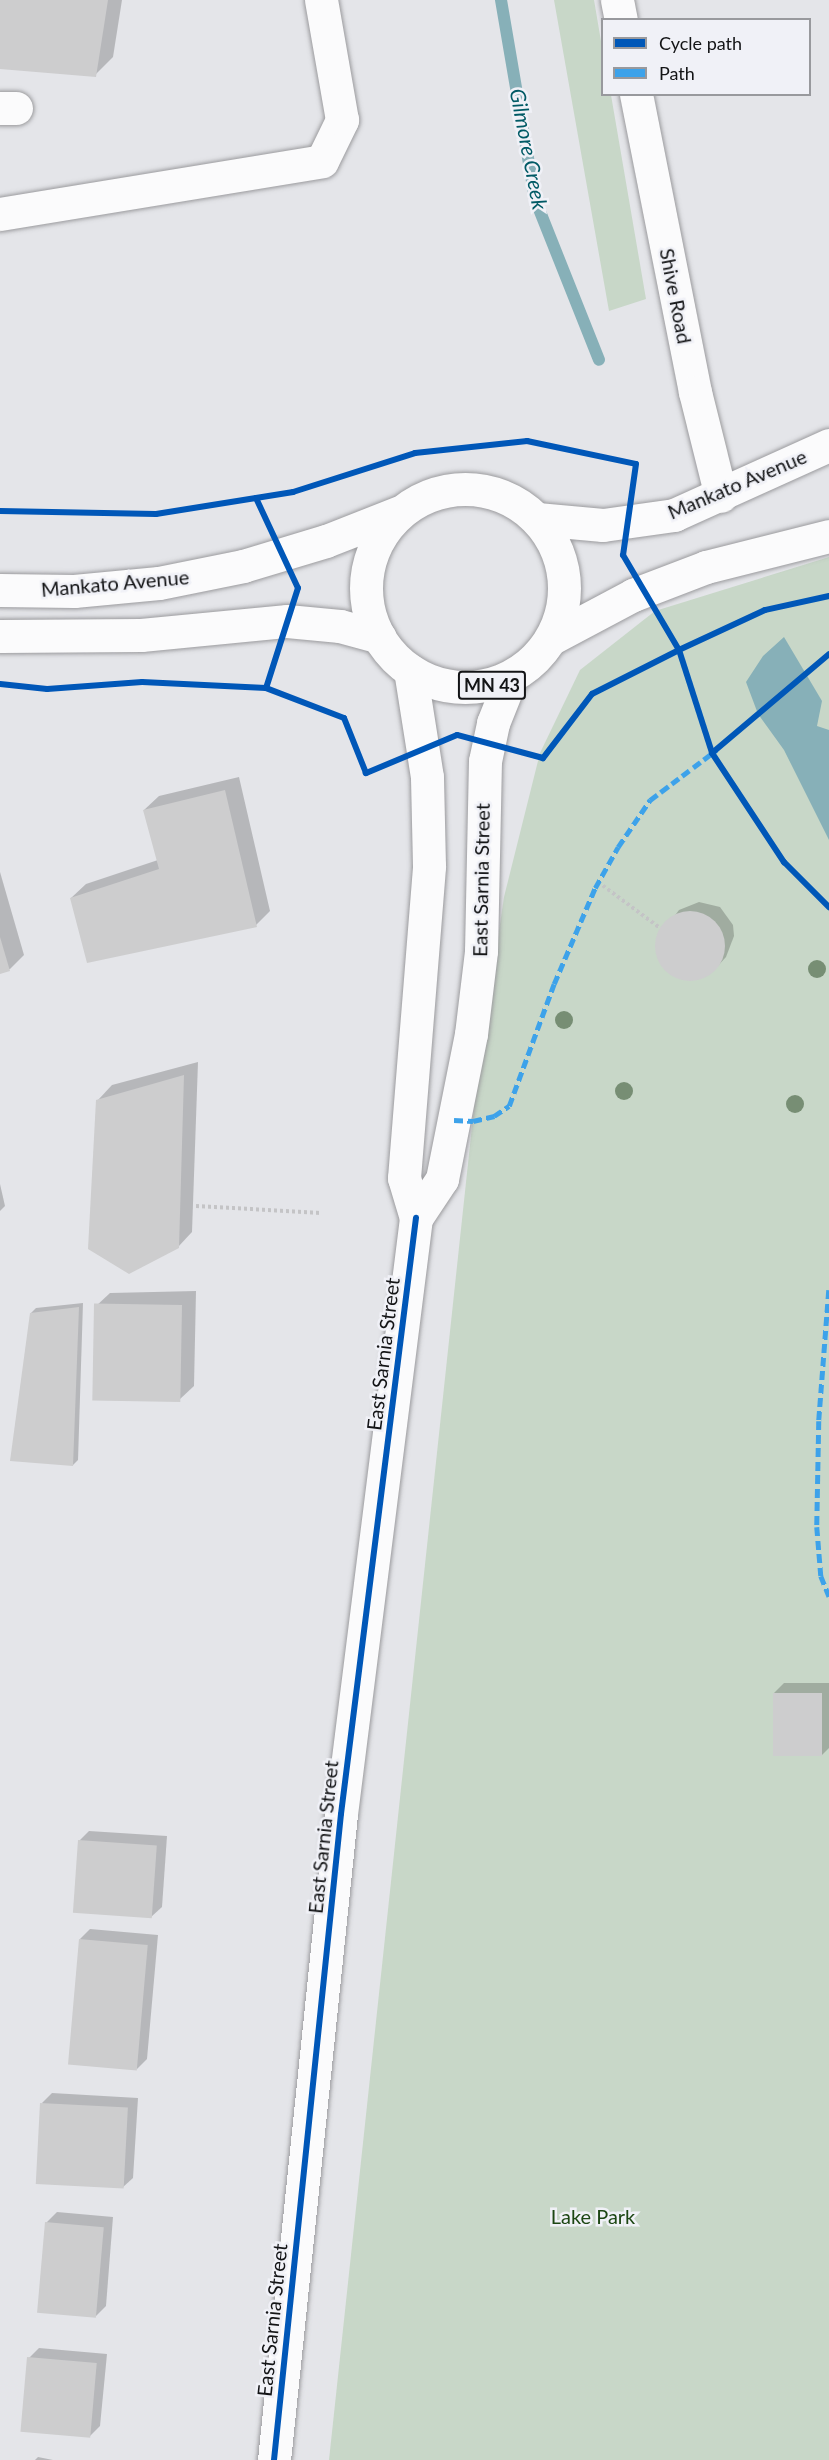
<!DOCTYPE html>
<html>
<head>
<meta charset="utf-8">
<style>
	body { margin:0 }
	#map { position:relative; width:829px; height:2460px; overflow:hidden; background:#e4e5e9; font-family:Lato,sans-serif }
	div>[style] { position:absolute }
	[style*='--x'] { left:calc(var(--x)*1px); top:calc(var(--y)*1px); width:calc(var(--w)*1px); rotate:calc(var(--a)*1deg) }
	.green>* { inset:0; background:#c8d7c8 }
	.water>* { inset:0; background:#87b0b8 }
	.shadow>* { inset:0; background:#0003 }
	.stream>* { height:12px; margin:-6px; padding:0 6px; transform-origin:6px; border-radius:6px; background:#87b0b8 }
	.building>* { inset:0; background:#cdcdce; transform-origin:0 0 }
	.round { border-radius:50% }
	.path>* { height:4px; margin-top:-2px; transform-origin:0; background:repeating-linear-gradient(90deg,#c4c4c6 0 3px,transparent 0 6px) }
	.roads { filter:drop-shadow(0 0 2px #9b9b9e) drop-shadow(0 0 2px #9b9b9e) }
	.minor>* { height:33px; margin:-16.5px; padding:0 16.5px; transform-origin:16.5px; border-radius:16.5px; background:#fbfbfc }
	.major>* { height:33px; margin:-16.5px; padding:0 16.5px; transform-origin:16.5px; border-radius:16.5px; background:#fbfbfc }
	.major>.ring { margin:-16.5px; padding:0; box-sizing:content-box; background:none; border:33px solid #fbfbfc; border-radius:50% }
	.quiet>* { height:4.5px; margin-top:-2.25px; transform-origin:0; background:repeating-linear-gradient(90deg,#3da2ea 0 9px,transparent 0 13.5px) }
	.cycleway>* { height:6px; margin:-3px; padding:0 3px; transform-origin:3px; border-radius:3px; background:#0057b8 }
	.trees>* { width:18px; height:18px; margin:-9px; border-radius:50%; background:#778e74 }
	span { translate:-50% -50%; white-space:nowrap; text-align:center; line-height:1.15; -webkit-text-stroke:5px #f0f1f7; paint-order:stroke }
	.shield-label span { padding:2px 4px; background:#f0f1f7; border:2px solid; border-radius:4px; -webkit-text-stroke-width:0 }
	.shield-label { font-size:18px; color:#131416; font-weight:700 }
	.street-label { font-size:20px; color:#131416 }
	.park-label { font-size:20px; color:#1d4714 }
	.water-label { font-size:21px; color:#005a65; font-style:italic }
	.legend { position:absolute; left:601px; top:18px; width:210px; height:78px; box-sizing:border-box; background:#f0f1f7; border:2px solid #98999d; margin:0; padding:8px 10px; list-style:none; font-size:18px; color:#131416 }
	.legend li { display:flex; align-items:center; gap:12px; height:30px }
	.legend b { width:30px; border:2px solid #98999d }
</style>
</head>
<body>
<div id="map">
	<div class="green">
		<div style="clip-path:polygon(554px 0,594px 0,602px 47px,602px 94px,611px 95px,646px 299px,609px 311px)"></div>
		<div style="clip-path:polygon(829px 557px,829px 2460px,329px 2460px,476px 1089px,504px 897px,540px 753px,580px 670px,655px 611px)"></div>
	</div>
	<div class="water">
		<div style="clip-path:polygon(784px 637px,822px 701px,817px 726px,829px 730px,829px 840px,784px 750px,758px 714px,746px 682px,763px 656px)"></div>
	</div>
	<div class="shadow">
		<div style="clip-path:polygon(0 0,122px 0,113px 57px,95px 75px,0 68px)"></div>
		<div style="clip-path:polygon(239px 777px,270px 911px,256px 925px,71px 898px,86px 884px,158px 860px,144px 810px,159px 796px)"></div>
		<div style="clip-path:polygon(0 872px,24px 955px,10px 969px,0 972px)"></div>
		<div style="clip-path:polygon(699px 902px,720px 907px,733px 925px,734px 936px,726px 957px,716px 968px,697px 979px,675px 976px,660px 960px,657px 939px,679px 910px)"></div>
		<div style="clip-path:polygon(198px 1062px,192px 1232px,178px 1247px,98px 1100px,112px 1085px)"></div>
		<div style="clip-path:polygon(0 1184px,5px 1206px,0 1211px)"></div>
		<div style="clip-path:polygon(196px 1291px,194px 1386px,179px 1400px,95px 1307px,110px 1293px)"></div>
		<div style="clip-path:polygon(83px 1303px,78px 1460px,73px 1465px,31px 1313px,36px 1308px)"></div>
		<div style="clip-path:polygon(784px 1683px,829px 1683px,829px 1748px,822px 1755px,774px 1693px)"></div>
		<div style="clip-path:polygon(89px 1831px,167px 1836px,162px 1907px,151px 1917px,79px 1841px)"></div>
		<div style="clip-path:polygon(90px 1929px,158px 1935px,147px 2059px,137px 2069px,80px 1939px)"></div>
		<div style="clip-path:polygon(52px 2093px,138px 2098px,133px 2178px,122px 2188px,42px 2103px)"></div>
		<div style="clip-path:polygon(57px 2212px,113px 2217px,106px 2306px,96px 2316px,46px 2223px)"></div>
		<div style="clip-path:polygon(39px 2348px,107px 2354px,100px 2426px,90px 2436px,29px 2358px)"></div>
		<div style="clip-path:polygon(38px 2457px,53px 2460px,35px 2460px)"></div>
	</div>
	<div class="stream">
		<div style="--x:501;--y:0;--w:202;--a:80.3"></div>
		<div style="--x:535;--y:199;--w:173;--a:68.3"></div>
	</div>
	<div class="building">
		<div style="clip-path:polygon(0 0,108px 0,96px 77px,0 69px)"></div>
		<div style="clip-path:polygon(225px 790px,257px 927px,87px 963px,70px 898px,159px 869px,143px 810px)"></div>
		<div class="round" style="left:655px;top:911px;width:70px;height:70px"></div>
		<div style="clip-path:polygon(0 937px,10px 971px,0 974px)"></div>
		<div style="clip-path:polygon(184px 1075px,179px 1248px,129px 1274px,88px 1249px,96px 1100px)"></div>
		<div style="left:182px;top:1305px;width:97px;height:88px;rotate:91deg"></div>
		<div style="clip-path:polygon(79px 1307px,73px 1466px,10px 1461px,30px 1313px)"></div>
		<div style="left:773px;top:1693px;width:49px;height:63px"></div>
		<div style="left:78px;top:1840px;width:79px;height:73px;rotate:4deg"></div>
		<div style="left:79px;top:1939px;width:69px;height:126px;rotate:5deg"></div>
		<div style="left:40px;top:2103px;width:88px;height:81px;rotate:3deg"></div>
		<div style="left:45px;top:2222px;width:59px;height:91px;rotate:5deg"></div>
		<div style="left:27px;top:2357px;width:70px;height:75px;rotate:5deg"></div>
	</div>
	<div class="path">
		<div style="--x:598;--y:882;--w:77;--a:36.6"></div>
		<div style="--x:196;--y:1206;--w:125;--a:3.2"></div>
	</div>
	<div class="roads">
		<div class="minor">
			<div style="--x:617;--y:0;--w:20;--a:79"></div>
			<div style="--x:636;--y:94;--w:304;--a:78.8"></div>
			<div style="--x:695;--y:392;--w:107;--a:76"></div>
			<div style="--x:0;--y:108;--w:16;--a:0"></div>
			<div style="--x:0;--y:214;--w:326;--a:-9.3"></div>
			<div style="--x:322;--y:161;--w:46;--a:-64"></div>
			<div style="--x:342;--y:120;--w:122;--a:-99.9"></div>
		</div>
		<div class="major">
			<div class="ring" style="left:366px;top:489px;width:165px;height:165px"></div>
			<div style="--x:537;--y:519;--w:66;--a:5.2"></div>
			<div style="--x:603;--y:525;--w:72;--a:-8"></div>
			<div style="--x:674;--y:515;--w:170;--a:-24.3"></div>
			<div style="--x:0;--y:590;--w:74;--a:0.8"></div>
			<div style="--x:74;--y:591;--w:85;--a:-5.4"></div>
			<div style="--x:159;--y:583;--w:86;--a:-11.4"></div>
			<div style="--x:243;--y:566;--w:87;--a:-16.8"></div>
			<div style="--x:326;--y:541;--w:79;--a:-21.4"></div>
			<div style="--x:0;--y:636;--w:141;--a:-0.4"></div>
			<div style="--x:141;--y:635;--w:147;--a:-5.5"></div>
			<div style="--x:287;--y:621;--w:53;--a:5.4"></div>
			<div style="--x:340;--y:626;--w:41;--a:15.4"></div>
			<div style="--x:554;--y:637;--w:89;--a:-28"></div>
			<div style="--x:633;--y:595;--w:78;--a:-21"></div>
			<div style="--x:706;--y:567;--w:127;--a:-14.1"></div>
			<div style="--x:416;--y:1218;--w:47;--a:-56.3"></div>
			<div style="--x:442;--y:1179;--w:148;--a:-78.7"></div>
			<div style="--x:471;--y:1034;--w:84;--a:-83.1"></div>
			<div style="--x:481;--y:951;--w:190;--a:-88.8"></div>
			<div style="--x:485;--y:761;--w:39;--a:-78"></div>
			<div style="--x:493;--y:723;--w:48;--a:-68.2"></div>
			<div style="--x:274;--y:2460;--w:649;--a:-84.08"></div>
			<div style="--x:341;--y:1814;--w:601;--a:-82.83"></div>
			<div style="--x:416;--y:1218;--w:42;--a:-106.7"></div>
			<div style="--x:404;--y:1178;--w:313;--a:-85.4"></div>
			<div style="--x:429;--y:866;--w:89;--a:-91.3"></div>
			<div style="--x:427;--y:777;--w:108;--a:-99"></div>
		</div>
	</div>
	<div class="quiet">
		<div style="--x:454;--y:1120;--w:19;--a:3"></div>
		<div style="--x:473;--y:1121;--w:22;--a:-13"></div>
		<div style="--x:494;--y:1116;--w:18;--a:-34"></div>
		<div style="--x:509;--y:1106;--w:130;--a:-69.8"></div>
		<div style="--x:554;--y:984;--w:104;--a:-66.9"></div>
		<div style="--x:595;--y:888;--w:47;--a:-60.7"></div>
		<div style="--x:618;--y:847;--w:57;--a:-55.8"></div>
		<div style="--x:650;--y:800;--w:83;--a:-37.1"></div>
		<div style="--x:829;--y:1290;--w:131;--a:94.4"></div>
		<div style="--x:819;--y:1421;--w:106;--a:91.1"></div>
		<div style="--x:817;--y:1527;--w:49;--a:85.3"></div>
		<div style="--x:821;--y:1576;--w:22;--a:68"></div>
	</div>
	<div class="cycleway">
		<div style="--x:256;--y:498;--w:99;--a:65"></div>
		<div style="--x:298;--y:588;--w:105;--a:107.7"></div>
		<div style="--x:0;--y:511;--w:156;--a:1.1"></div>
		<div style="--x:156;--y:514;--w:139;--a:-9.1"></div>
		<div style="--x:293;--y:492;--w:128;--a:-17.7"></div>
		<div style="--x:415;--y:453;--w:113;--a:-6.1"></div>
		<div style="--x:527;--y:441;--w:111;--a:11.9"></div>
		<div style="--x:636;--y:464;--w:92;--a:98.1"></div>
		<div style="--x:623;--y:555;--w:110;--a:59.5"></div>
		<div style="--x:679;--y:650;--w:97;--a:153.2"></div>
		<div style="--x:592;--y:694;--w:81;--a:127.4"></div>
		<div style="--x:543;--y:758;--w:89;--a:-165"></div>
		<div style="--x:457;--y:735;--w:99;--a:157.3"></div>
		<div style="--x:366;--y:773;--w:59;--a:-111.8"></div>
		<div style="--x:344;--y:718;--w:84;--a:-159"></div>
		<div style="--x:266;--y:688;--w:124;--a:-177.2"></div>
		<div style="--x:142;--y:682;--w:95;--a:175.8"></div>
		<div style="--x:47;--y:689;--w:47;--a:-173.9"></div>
		<div style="--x:829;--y:596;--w:66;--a:167.7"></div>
		<div style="--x:765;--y:610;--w:95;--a:155.1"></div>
		<div style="--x:679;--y:650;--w:108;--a:72.2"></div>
		<div style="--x:712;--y:753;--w:131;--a:56.6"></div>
		<div style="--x:784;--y:862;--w:64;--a:45"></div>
		<div style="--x:712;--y:753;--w:153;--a:-40.2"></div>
		<div style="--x:274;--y:2460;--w:649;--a:-84.08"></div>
		<div style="--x:341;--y:1814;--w:601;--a:-82.83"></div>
	</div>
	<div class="trees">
		<div style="left:817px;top:969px"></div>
		<div style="left:564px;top:1020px"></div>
		<div style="left:624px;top:1091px"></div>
		<div style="left:795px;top:1104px"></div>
	</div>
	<div class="shield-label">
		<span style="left:492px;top:685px">MN 43</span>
	</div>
	<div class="street-label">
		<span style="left:676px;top:296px;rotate:79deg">Shive Road</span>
		<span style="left:737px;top:484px;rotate:-23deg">Mankato Avenue</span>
		<span style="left:115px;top:583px;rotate:-5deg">Mankato Avenue</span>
		<span style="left:481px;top:880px;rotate:-89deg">East Sarnia Street</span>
		<span style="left:383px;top:1354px;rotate:-83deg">East Sarnia Street</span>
		<span style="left:323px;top:1837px;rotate:-84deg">East Sarnia Street</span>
		<span style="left:272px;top:2320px;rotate:-84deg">East Sarnia Street</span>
	</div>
	<div class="park-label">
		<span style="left:593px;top:2216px">Lake Park</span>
	</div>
	<div class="water-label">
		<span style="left:529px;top:149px;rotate:79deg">Gilmore Creek</span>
	</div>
	<ul class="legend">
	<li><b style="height:8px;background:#0057b8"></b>Cycle path</li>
	<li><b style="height:8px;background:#3da2ea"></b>Path</li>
	</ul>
</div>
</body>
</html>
